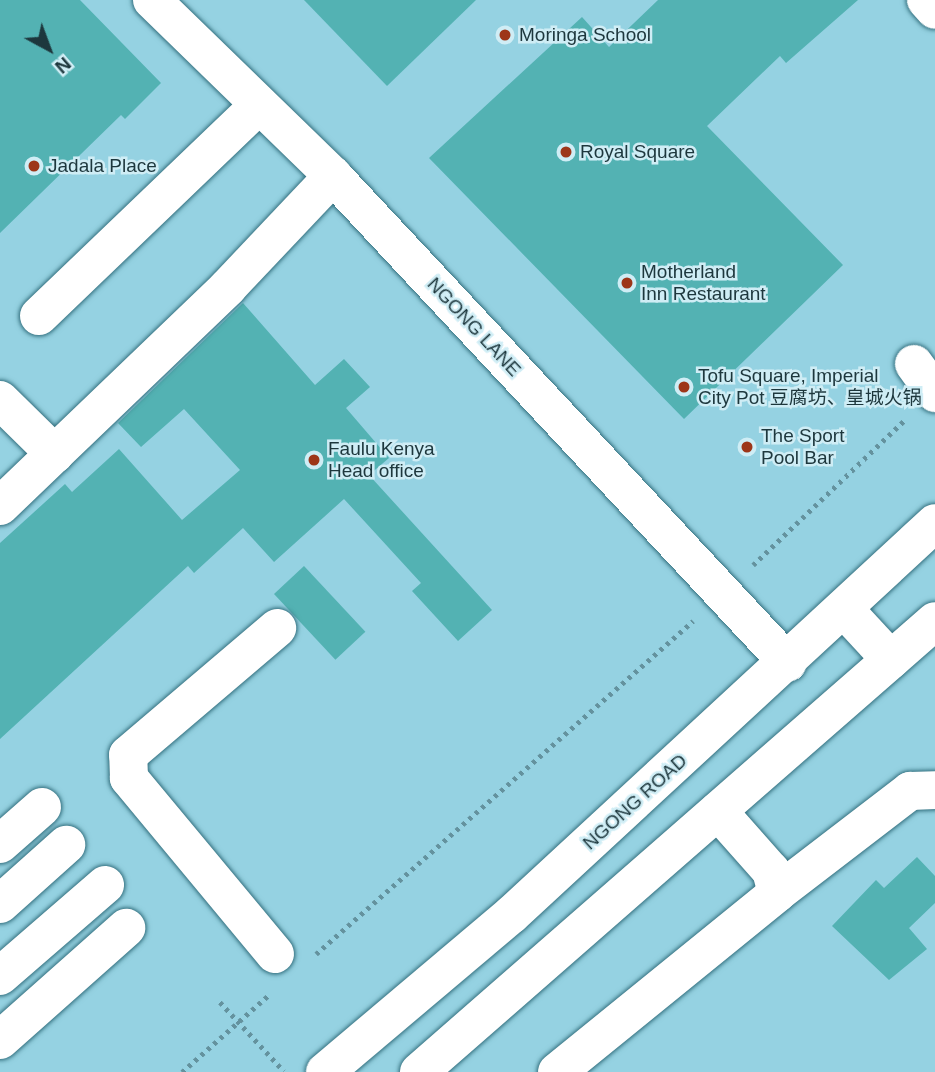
<!DOCTYPE html>
<html>
<head>
<meta charset="utf-8">
<style>
	body { margin:0 }
	#map { position:relative; width:935px; height:1072px; overflow:hidden; background:#95d2e2; font-family:Arial,"Noto Sans SC",sans-serif }
	div>[style] { position:absolute }
	[style*='--x'] { left:calc(var(--x)*1px); top:calc(var(--y)*1px); width:calc(var(--w)*1px); rotate:calc(var(--a)*1deg) }
	.building>* { inset:0; background:#53b2b3; transform-origin:0 0 }
	.path>* { height:4.5px; margin-top:-2.25px; transform-origin:0; background:repeating-linear-gradient(90deg,#64929e 0 3.5px,transparent 0 8.5px) }
	.roads { filter:drop-shadow(0 0 2px #34707f) drop-shadow(0 0 2px #34707f) }
	.minor>* { height:38px; margin:-19px; padding:0 19px; transform-origin:19px; border-radius:19px; background:#fff }
	.major>* { height:38px; margin:-19px; padding:0 19px; transform-origin:19px; border-radius:19px; background:#fff }
	.dots>* { width:19px; height:19px; translate:-50% -50%; box-sizing:border-box; border:4px solid #cfedf5; border-radius:50% }
	span { translate:-50% -50%; white-space:nowrap; text-align:center; line-height:1.15; -webkit-text-stroke:5px #cfedf5; paint-order:stroke }
	.poi-label { font-size:19px; color:#1d373d }
	.left { translate:0 -50%; text-align:left }
	.street-label { font-size:19px; color:#1d373d }
	.north { position:absolute; left:14px; top:14px; width:70px; height:70px; -webkit-text-stroke:5px #cfedf5; paint-order:stroke; rotate:139deg; font-size:19px; font-weight:700; line-height:28px; text-align:center; color:#1d373d }
	.north::after { content:''; display:block; margin:auto; width:24px; height:32px; background:#1d373d; clip-path:polygon(50% 0,100% 100%,50% 72%,0 100%) }
</style>
</head>
<body>
<div id="map">
	<div class="building">
		<div style="clip-path:polygon(0 0,80px 0,161px 83px,125px 119px,121px 115px,0 233px)"></div>
		<div style="clip-path:polygon(304px 0,476px 0,387px 86px)"></div>
		<div style="clip-path:polygon(658px 0,858px 0,786px 63px,780px 56px,707px 126px,843px 265px,684px 419px,429px 158px,582px 17px,609px 47px)"></div>
		<div style="clip-path:polygon(243px 303px,315px 385px,344px 359px,370px 387px,346px 408px,389px 458px,369px 475px,492px 610px,458px 641px,412px 591px,421px 583px,344px 499px,274px 562px,243px 528px,194px 573px,188px 566px,0 739px,0 543px,65px 484px,72px 492px,119px 449px,182px 520px,240px 470px,184px 409px,141px 447px,118px 423px)"></div>
		<div style="left:304px;top:566px;width:90px;height:41px;rotate:47deg"></div>
		<div style="clip-path:polygon(917px 857px,935px 876px,935px 903px,909px 928px,927px 949px,889px 980px,832px 926px,876px 880px,884px 888px)"></div>
	</div>
	<div class="path">
		<div style="--x:753;--y:565;--w:211;--a:-43.7"></div>
		<div style="--x:316;--y:954;--w:503;--a:-41.45"></div>
		<div style="--x:220;--y:1002;--w:94;--a:47.2"></div>
		<div style="--x:182;--y:1072;--w:118;--a:-41.6"></div>
	</div>
	<div class="roads">
		<div class="minor">
			<div style="--x:152;--y:0;--w:252;--a:44.2"></div>
			<div style="--x:333;--y:176;--w:666;--a:46.95"></div>
			<div style="--x:926;--y:0;--w:13;--a:48"></div>
			<div style="--x:39;--y:316;--w:305;--a:-43.8"></div>
			<div style="--x:914;--y:364;--w:36;--a:54"></div>
			<div style="--x:0;--y:400;--w:77;--a:44.5"></div>
			<div style="--x:0;--y:506;--w:316;--a:-43.8"></div>
			<div style="--x:228;--y:287;--w:153;--a:-46.6"></div>
			<div style="--x:0;--y:844;--w:56;--a:-41.4"></div>
			<div style="--x:777;--y:893;--w:168;--a:-37.5"></div>
			<div style="--x:910;--y:791;--w:25;--a:-2"></div>
			<div style="--x:0;--y:904;--w:89;--a:-41.8"></div>
			<div style="--x:275;--y:954;--w:229;--a:-129.7"></div>
			<div style="--x:129;--y:778;--w:23;--a:-92"></div>
			<div style="--x:128;--y:755;--w:196;--a:-40.4"></div>
			<div style="--x:0;--y:976;--w:139;--a:-40.9"></div>
			<div style="--x:0;--y:1040;--w:169;--a:-41.6"></div>
			<div style="--x:557;--y:1072;--w:284;--a:-39.1"></div>
			<div style="--x:777;--y:893;--w:23;--a:-105"></div>
			<div style="--x:771;--y:871;--w:80;--a:-131.5"></div>
		</div>
		<div class="major">
			<div style="--x:844;--y:609;--w:69;--a:47.3"></div>
			<div style="--x:325;--y:1072;--w:243;--a:-40.2"></div>
			<div style="--x:511;--y:915;--w:577;--a:-42.75"></div>
			<div style="--x:419;--y:1072;--w:685;--a:-41.15"></div>
		</div>
	</div>
	<div class="dots">
		<div style="left:505px;top:35px;background:#9d3619"></div>
		<div style="left:566px;top:152px;background:#9d3619"></div>
		<div style="left:34px;top:166px;background:#9d3619"></div>
		<div style="left:627px;top:283px;background:#9d3619"></div>
		<div style="left:684px;top:387px;background:#9d3619"></div>
		<div style="left:747px;top:447px;background:#9d3619"></div>
		<div style="left:314px;top:460px;background:#9d3619"></div>
	</div>
	<div class="poi-label">
		<span class="left" style="left:519px;top:35px">Moringa School</span>
		<span class="left" style="left:580px;top:152px">Royal Square</span>
		<span class="left" style="left:48px;top:166px">Jadala Place</span>
		<span class="left" style="left:641px;top:283px">Motherland<br>Inn Restaurant</span>
		<span class="left" style="left:698px;top:387px">Tofu Square, Imperial<br>City Pot 豆腐坊、皇城火锅</span>
		<span class="left" style="left:761px;top:447px">The Sport<br>Pool Bar</span>
		<span class="left" style="left:328px;top:460px">Faulu Kenya<br>Head office</span>
	</div>
	<div class="street-label">
		<span style="left:474px;top:327px;rotate:47deg">NGONG LANE</span>
		<span style="left:635px;top:802px;rotate:-42deg">NGONG ROAD</span>
	</div>
	<div class="north">N</div>
</div>
</body>
</html>
